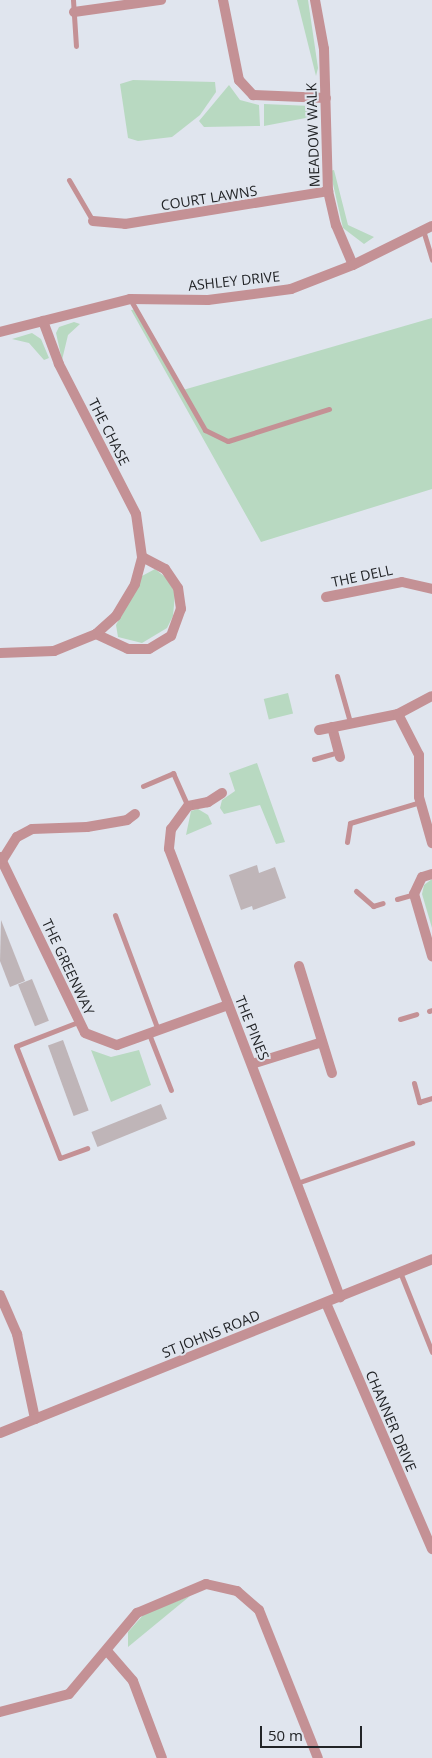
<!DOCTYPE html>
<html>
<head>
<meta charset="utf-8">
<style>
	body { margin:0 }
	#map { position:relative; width:432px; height:1758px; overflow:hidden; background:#e0e5ee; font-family:"Open Sans",sans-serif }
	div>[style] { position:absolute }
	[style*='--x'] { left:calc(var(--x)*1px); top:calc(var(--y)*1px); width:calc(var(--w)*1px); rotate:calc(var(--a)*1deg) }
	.green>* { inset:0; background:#b8d9c1; transform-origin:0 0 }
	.building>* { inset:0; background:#bfb5b8; transform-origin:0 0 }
	.lane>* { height:5px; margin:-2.5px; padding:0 2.5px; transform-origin:2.5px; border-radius:2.5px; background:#c49195 }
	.street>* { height:10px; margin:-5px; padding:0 5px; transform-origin:5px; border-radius:5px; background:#c49195 }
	span { translate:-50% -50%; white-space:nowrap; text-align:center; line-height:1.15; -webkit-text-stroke:4px #e0e5ee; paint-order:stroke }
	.street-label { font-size:14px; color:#222427 }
	.scale { position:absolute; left:260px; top:1726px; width:102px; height:22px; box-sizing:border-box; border:2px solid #222427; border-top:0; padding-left:6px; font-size:15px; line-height:18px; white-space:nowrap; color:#222427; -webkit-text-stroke:4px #e0e5ee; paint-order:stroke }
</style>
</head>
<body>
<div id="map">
	<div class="green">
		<div style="clip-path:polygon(297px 0,308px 0,318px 68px,316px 76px)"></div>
		<div style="clip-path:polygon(133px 80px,215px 82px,216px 92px,200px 115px,172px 137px,138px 141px,128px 138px,120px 84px)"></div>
		<div style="clip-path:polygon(229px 85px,240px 100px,259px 105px,260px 126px,204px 127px,199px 121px)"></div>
		<div style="clip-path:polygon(264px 104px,311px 106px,311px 117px,264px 126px)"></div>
		<div style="clip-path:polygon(334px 170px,348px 225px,374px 237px,364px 244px,343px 228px,330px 171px)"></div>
		<div style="clip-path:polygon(137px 309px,183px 390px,432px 318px,432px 489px,261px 542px,131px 310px)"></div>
		<div style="clip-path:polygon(74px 322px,80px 324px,68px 335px,62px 360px,56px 333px,59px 327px)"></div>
		<div style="clip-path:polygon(32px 333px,41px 339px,49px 358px,44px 360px,29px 343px,12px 339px)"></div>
		<div style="clip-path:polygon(155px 569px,169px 580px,175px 594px,173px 616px,167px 628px,142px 643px,118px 637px,116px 625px,142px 576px)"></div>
		<div style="left:288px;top:693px;width:21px;height:25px;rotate:76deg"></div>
		<div style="clip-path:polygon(257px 763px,285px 842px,276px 844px,260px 805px,224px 814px,220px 808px,222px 800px,235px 791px,229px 773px)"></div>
		<div style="clip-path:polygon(198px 809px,208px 815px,212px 824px,186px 835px,191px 811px)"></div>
		<div style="clip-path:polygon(432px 879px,432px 928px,422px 894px,424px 885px)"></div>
		<div style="clip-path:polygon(91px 1050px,111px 1057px,139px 1050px,151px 1085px,111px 1102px)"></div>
		<div style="clip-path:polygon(190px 1596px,128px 1647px,128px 1632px,144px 1614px)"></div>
	</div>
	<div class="building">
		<div style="clip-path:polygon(257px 865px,259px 873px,275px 867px,286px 898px,253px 910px,252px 906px,241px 910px,229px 875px)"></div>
		<div style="clip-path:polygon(1px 920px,25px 981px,10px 987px,0 961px)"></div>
		<div style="left:32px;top:979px;width:45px;height:15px;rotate:68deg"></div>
		<div style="left:63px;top:1040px;width:75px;height:16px;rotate:70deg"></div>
		<div style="left:161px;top:1104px;width:16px;height:75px;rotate:68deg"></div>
	</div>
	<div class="lane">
		<div style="--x:73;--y:0;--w:46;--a:86.3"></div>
		<div style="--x:69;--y:180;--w:48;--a:59.7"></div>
		<div style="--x:423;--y:230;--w:31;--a:73"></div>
		<div style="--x:130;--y:299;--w:151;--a:60.2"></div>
		<div style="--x:205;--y:430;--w:25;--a:26"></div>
		<div style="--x:228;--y:441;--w:106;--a:-17.6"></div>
		<div style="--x:337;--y:676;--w:48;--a:74.2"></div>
		<div style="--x:314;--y:759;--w:25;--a:-16"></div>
		<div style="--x:143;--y:786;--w:33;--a:-23"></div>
		<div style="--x:173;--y:773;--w:36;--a:66"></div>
		<div style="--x:347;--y:842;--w:19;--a:-81"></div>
		<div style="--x:350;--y:823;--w:73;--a:-16.7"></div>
		<div style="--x:356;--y:891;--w:23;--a:41"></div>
		<div style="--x:373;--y:906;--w:10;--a:-17"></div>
		<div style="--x:397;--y:899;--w:18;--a:-16"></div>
		<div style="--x:115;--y:915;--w:123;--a:69.5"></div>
		<div style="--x:429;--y:1011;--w:3;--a:-18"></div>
		<div style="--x:400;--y:1019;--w:17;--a:-17"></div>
		<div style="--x:78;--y:1022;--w:66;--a:158.8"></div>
		<div style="--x:16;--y:1046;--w:120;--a:68.6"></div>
		<div style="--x:60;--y:1158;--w:29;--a:-20"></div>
		<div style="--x:149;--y:1034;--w:60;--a:68.6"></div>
		<div style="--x:414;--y:1083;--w:20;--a:75"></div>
		<div style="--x:419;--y:1102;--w:14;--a:-17"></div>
		<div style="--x:297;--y:1183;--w:122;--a:-19.2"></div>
		<div style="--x:400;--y:1272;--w:86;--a:68.2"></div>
	</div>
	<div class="street">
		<div style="--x:223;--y:0;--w:82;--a:78.7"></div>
		<div style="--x:239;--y:80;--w:21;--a:47"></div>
		<div style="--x:253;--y:95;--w:73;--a:2.4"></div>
		<div style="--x:315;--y:0;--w:50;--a:79.6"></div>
		<div style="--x:324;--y:49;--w:142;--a:88.4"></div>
		<div style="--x:328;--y:191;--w:35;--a:77"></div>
		<div style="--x:336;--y:225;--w:43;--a:67"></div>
		<div style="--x:74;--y:12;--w:88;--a:-7.9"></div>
		<div style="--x:93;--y:221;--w:32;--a:5"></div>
		<div style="--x:125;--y:224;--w:206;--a:-9.2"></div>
		<div style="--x:0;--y:332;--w:134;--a:-14.2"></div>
		<div style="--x:130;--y:299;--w:78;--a:0.7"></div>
		<div style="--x:208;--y:300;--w:84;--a:-7.5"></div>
		<div style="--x:291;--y:289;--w:66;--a:-21.2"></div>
		<div style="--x:353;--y:265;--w:88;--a:-26.3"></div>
		<div style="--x:326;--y:597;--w:77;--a:-11.2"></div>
		<div style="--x:402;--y:582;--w:31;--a:13"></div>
		<div style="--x:96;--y:634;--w:35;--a:25"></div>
		<div style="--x:128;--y:649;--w:21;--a:0"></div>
		<div style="--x:149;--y:649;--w:26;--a:-31"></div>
		<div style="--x:171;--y:636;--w:29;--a:-70"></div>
		<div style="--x:181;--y:609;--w:21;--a:-98"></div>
		<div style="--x:178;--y:588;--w:23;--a:-124"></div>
		<div style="--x:165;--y:569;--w:26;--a:-152"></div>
		<div style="--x:0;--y:653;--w:54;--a:-2.1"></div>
		<div style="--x:54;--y:651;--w:45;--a:-22"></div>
		<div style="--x:96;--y:634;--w:27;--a:-42"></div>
		<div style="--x:116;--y:616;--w:37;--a:-59"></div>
		<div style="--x:135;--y:584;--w:28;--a:-75"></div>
		<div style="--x:142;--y:557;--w:43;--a:-97.9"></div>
		<div style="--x:136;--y:514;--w:169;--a:-117.2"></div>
		<div style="--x:59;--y:364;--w:46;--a:-110.4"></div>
		<div style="--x:398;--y:714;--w:38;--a:-28"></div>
		<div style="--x:332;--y:727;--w:31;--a:75"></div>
		<div style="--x:319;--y:730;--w:81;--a:-11.4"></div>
		<div style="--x:398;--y:714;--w:46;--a:62.9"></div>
		<div style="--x:419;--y:755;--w:42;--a:90"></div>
		<div style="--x:419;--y:797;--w:48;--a:74.2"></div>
		<div style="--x:222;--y:793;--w:17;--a:147"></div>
		<div style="--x:208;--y:802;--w:20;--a:169"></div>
		<div style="--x:188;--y:806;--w:29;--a:126"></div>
		<div style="--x:171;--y:829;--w:20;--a:96"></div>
		<div style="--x:169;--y:849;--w:480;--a:69.1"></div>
		<div style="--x:0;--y:857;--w:195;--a:64.2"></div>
		<div style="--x:85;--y:1033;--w:34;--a:21"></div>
		<div style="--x:117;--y:1045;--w:118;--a:-19.8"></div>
		<div style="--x:3;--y:859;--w:26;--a:-58"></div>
		<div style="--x:17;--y:837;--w:17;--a:-28"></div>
		<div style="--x:32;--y:829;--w:55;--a:-2.1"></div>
		<div style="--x:87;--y:827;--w:41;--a:-9.9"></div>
		<div style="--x:127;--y:820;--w:10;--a:-37"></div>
		<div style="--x:432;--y:874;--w:10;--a:163"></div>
		<div style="--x:422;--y:877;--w:19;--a:115"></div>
		<div style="--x:414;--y:894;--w:65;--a:73.8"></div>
		<div style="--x:299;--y:966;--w:112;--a:72.9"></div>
		<div style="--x:252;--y:1064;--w:73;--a:-17.4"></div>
		<div style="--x:0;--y:1295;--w:43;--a:66.4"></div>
		<div style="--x:17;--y:1334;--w:87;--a:78"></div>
		<div style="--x:326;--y:1303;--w:268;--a:66.7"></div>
		<div style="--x:0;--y:1433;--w:466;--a:-21.9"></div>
		<div style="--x:108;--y:1652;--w:38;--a:49"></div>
		<div style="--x:133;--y:1681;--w:82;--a:69.4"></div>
		<div style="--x:0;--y:1712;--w:71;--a:-14.6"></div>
		<div style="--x:69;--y:1694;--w:106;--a:-50"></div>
		<div style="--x:137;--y:1613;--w:75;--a:-22.8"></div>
		<div style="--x:206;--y:1584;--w:32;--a:13"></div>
		<div style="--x:237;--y:1591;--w:29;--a:41"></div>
		<div style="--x:259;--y:1610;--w:159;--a:68.3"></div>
	</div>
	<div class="street-label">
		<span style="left:313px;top:135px;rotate:-92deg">MEADOW WALK</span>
		<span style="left:209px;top:198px;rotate:-9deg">COURT LAWNS</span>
		<span style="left:234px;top:281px;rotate:-6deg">ASHLEY DRIVE</span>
		<span style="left:109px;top:432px;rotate:63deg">THE CHASE</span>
		<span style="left:362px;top:576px;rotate:-12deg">THE DELL</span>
		<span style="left:68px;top:967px;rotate:65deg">THE GREENWAY</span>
		<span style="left:252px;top:1028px;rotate:68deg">THE PINES</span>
		<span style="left:211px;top:1334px;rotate:-22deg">ST JOHNS ROAD</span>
		<span style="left:391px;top:1421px;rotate:67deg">CHANNER DRIVE</span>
	</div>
	<div class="scale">50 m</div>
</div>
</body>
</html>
